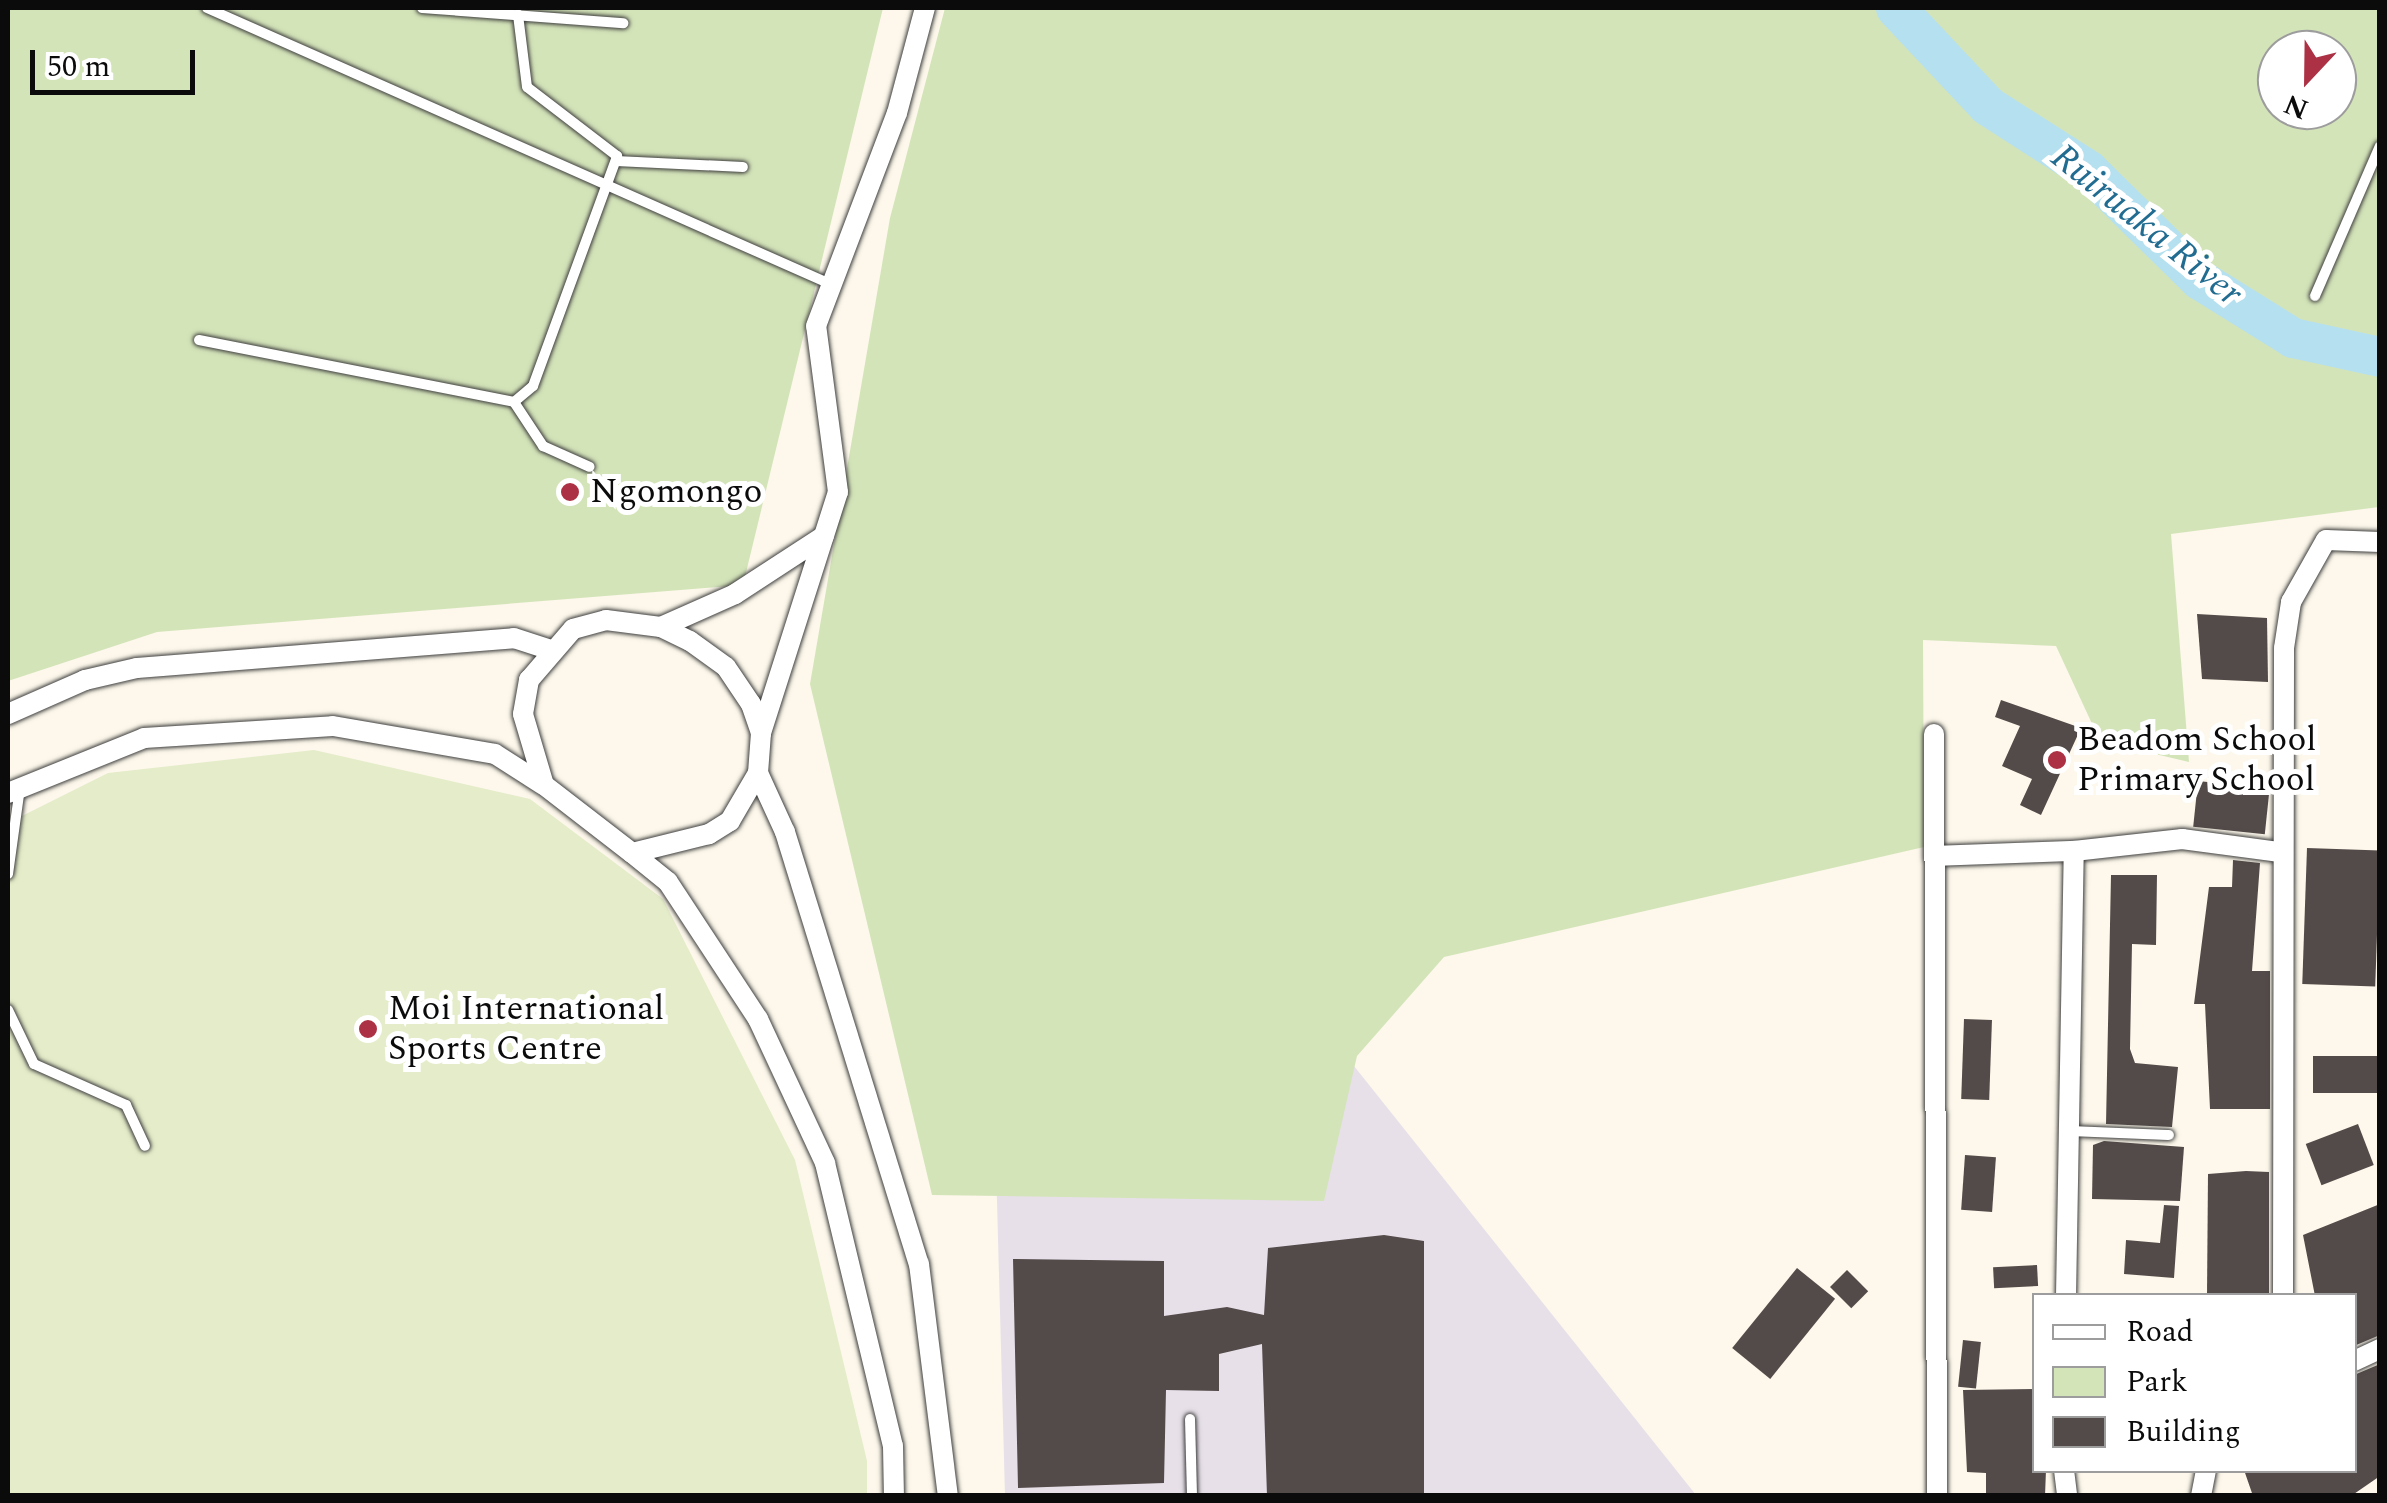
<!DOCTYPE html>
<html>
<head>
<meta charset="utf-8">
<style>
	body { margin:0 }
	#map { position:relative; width:2387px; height:1503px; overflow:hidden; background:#fdf8eb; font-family:Spectral,serif }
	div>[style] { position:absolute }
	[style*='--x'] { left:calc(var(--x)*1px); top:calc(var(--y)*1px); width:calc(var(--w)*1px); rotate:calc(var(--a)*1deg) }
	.industrial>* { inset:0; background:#e7e0e9 }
	.green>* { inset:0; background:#d4e4b9 }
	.pitch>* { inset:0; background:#e4ecc9 }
	.river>* { height:40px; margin:-20px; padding:0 20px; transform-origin:20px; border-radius:20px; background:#b5e0f0 }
	.building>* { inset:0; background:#534b49; transform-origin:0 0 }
	.roads { filter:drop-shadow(0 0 2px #3e3e3e) drop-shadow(0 0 2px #3e3e3e) }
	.service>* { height:10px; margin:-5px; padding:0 5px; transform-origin:5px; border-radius:5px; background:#fff }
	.minor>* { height:20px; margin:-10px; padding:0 10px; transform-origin:10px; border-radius:10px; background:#fff }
	.dots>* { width:28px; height:28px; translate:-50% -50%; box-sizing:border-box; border:5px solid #fff; border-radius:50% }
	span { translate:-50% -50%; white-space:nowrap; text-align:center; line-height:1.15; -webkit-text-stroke:10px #fff; paint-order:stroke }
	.poi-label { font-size:35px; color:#0b0b0b }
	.left { translate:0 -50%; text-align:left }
	.water-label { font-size:38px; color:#216c90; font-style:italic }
	.frame { position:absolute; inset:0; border:10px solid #0b0b0b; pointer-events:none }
	.legend { position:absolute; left:2032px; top:1293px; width:325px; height:180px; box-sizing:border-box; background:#fff; border:2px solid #9d9d9d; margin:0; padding:12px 18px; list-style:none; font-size:30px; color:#0b0b0b }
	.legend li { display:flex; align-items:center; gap:20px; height:50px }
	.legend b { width:50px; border:2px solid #9d9d9d }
	.north { position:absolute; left:2257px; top:30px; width:100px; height:100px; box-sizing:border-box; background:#fff; border:2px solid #9d9d9d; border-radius:50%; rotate:202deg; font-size:28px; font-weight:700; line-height:40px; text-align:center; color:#0b0b0b }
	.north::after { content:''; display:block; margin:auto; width:35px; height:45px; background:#ad3144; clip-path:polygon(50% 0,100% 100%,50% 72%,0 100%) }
	.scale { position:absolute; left:30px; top:50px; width:165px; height:45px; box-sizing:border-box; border:5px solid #0b0b0b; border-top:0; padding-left:12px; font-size:30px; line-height:35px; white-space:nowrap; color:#0b0b0b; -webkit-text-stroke:8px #fff; paint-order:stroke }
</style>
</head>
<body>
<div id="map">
	<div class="industrial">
		<div style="clip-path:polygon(989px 908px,1236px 918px,1696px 1495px,1005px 1495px)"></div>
	</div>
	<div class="green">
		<div style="clip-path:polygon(8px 8px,883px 8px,743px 585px,157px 632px,8px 681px)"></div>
		<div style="clip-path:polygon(evenodd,945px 8px,2379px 8px,2379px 507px,2171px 534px,2189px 762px,2100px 741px,2056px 646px,1923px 640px,1924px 847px,1444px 957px,1357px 1056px,1324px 1201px,932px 1195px,810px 684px,890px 218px,945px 8px,2277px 50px,2337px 50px,2337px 110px,2277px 110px,2277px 50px)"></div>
	</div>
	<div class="pitch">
		<div style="clip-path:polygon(314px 750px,530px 799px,663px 899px,795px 1160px,867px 1461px,867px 1495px,8px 1496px,8px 823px,108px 773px)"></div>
	</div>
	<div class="river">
		<div style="--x:1896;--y:8;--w:134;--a:46.8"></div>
		<div style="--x:1988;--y:106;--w:119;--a:32.6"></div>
		<div style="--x:2088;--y:170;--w:157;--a:44.5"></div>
		<div style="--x:2200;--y:280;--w:110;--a:31.9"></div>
		<div style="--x:2293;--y:338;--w:89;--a:12.3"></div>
	</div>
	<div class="building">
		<div style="clip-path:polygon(2197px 614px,2267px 618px,2268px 682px,2202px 679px)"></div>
		<div style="clip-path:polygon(2001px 700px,2081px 728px,2041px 815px,2020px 805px,2032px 779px,2002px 766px,2020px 726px,1995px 717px)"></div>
		<div style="left:2198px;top:781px;width:72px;height:46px;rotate:6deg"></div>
		<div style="left:2307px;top:848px;width:73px;height:136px;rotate:2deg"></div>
		<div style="clip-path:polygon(2233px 860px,2260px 863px,2252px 971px,2270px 971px,2270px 1109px,2210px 1109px,2205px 1004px,2194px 1004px,2209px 887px,2232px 887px)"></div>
		<div style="clip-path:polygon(2111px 875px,2157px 875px,2156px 945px,2132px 944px,2130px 1049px,2135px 1063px,2178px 1067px,2172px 1127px,2106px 1124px)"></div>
		<div style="left:1964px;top:1019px;width:28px;height:80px;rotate:2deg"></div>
		<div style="left:2380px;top:1056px;width:37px;height:67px;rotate:90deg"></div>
		<div style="left:2358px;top:1124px;width:44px;height:56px;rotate:69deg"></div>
		<div style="clip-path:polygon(2104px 1141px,2184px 1147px,2180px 1201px,2092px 1199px,2093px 1145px)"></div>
		<div style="left:1965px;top:1155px;width:31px;height:55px;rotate:4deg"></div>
		<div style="clip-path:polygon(2246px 1171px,2269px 1172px,2269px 1296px,2207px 1296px,2208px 1174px)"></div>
		<div style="clip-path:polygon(2380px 1204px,2380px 1335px,2354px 1346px,2354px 1296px,2315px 1296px,2303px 1235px)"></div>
		<div style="clip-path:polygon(2164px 1205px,2179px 1206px,2174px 1278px,2124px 1274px,2126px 1240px,2160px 1243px)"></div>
		<div style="clip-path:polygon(1384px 1235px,1424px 1241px,1424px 1496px,1267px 1496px,1262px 1344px,1219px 1354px,1219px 1391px,1166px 1390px,1164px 1483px,1018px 1488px,1013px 1259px,1164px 1261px,1164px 1316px,1227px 1307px,1264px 1315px,1268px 1248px)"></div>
		<div style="left:2037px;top:1265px;width:21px;height:44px;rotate:87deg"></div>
		<div style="left:1797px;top:1268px;width:49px;height:103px;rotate:39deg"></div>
		<div style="left:1847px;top:1270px;width:30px;height:24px;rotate:45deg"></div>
		<div style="left:1963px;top:1340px;width:18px;height:47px;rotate:6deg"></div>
		<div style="clip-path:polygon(2380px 1364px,2380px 1476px,2351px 1496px,2253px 1496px,2244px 1470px,2354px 1470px,2354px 1375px)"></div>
		<div style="clip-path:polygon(2034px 1389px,2034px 1470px,2046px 1470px,2045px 1496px,1986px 1496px,1986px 1473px,1967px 1472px,1963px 1390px)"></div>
	</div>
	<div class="roads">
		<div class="service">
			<div style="--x:207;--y:8;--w:681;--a:23.89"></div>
			<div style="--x:422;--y:8;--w:202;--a:4.3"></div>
			<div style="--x:616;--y:161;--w:127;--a:2.7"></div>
			<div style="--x:2315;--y:296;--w:163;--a:-66.6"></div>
			<div style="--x:199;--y:340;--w:321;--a:11.1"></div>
			<div style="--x:514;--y:402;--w:25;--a:-40"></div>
			<div style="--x:533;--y:386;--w:245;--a:-69.9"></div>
			<div style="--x:617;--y:156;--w:113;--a:-142.5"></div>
			<div style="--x:527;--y:87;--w:73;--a:-97.1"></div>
			<div style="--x:514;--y:402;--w:53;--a:56.6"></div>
			<div style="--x:543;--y:446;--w:51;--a:24.1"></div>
			<div style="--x:8;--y:874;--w:88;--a:-82.1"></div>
			<div style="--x:8;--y:1010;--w:60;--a:64.3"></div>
			<div style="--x:34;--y:1064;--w:101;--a:24"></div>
			<div style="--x:126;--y:1105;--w:45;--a:65.1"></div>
			<div style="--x:2069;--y:1131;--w:100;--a:2.3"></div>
			<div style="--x:1190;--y:1419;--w:77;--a:88.5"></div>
		</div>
		<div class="minor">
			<div style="--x:606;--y:620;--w:55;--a:7.3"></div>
			<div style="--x:661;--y:627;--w:32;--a:26"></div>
			<div style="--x:690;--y:641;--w:44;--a:35.8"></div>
			<div style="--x:726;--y:667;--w:45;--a:56"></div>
			<div style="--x:751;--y:704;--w:31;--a:71"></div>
			<div style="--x:761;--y:733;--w:40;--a:94.3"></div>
			<div style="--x:758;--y:773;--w:56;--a:120.3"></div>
			<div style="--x:730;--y:821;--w:25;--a:148"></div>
			<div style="--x:709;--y:834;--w:79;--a:166.1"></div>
			<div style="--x:632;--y:853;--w:111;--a:-142.3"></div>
			<div style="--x:544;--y:785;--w:74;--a:-106.5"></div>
			<div style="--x:523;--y:714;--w:35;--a:-80"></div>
			<div style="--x:529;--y:680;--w:67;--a:-49.2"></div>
			<div style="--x:573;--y:629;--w:34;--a:-15"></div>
			<div style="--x:661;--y:627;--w:81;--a:-24"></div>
			<div style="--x:735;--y:594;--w:106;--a:-33.1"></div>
			<div style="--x:8;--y:714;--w:84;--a:-23.8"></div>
			<div style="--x:85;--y:680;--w:53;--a:-13"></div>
			<div style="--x:137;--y:668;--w:378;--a:-4.5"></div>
			<div style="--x:514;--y:638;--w:38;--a:18"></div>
			<div style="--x:761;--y:733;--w:253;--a:-72.3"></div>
			<div style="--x:838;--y:492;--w:167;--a:-97.5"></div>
			<div style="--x:816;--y:326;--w:228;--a:-69.2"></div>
			<div style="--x:897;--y:113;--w:109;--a:-75.1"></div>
			<div style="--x:1934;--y:734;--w:762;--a:89.77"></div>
			<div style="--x:758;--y:773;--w:65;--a:65.4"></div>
			<div style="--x:785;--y:832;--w:452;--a:72.8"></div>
			<div style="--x:919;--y:1264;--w:234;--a:82.9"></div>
			<div style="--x:8;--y:793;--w:147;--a:-22"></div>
			<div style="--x:144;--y:738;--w:189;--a:-3.6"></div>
			<div style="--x:333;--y:726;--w:164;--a:9.8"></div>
			<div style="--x:495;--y:754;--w:56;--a:32.6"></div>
			<div style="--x:632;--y:853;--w:46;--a:38.9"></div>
			<div style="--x:668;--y:882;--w:164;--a:56.7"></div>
			<div style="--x:758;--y:1019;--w:159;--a:65"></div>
			<div style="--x:825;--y:1163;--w:291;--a:76.5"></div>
			<div style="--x:893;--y:1446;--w:50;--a:88.9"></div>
			<div style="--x:1936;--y:856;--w:138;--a:-2.1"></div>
			<div style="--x:2066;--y:1296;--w:445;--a:-89"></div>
			<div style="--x:2074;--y:851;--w:109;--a:-6.3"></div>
			<div style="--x:2182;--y:839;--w:99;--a:7.6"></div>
			<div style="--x:2283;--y:1296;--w:648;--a:-89.91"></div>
			<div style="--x:2284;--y:648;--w:47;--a:-81.3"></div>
			<div style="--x:2291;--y:602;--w:71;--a:-60.6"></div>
			<div style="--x:2326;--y:540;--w:54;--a:2.1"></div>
			<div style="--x:2354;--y:1361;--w:29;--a:-25"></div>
			<div style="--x:2064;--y:1470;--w:26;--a:83"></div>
			<div style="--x:2201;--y:1496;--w:26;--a:-79"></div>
		</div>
	</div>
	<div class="dots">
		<div style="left:570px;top:492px;background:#ad3144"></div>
		<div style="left:2057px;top:760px;background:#ad3144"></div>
		<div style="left:368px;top:1029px;background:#ad3144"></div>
	</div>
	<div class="poi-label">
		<span class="left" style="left:590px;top:492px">Ngomongo</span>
		<span class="left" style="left:2077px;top:760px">Beadom School<br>Primary School</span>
		<span class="left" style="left:388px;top:1029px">Moi International<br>Sports Centre</span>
	</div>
	<div class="water-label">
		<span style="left:2146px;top:226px;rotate:39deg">Ruiruaka River</span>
	</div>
	<div class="frame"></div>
	<ul class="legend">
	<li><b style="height:12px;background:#fff"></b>Road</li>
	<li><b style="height:28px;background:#d4e4b9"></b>Park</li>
	<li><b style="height:28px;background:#534b49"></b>Building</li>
	</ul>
	<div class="north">N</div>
	<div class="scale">50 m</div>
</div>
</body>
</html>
